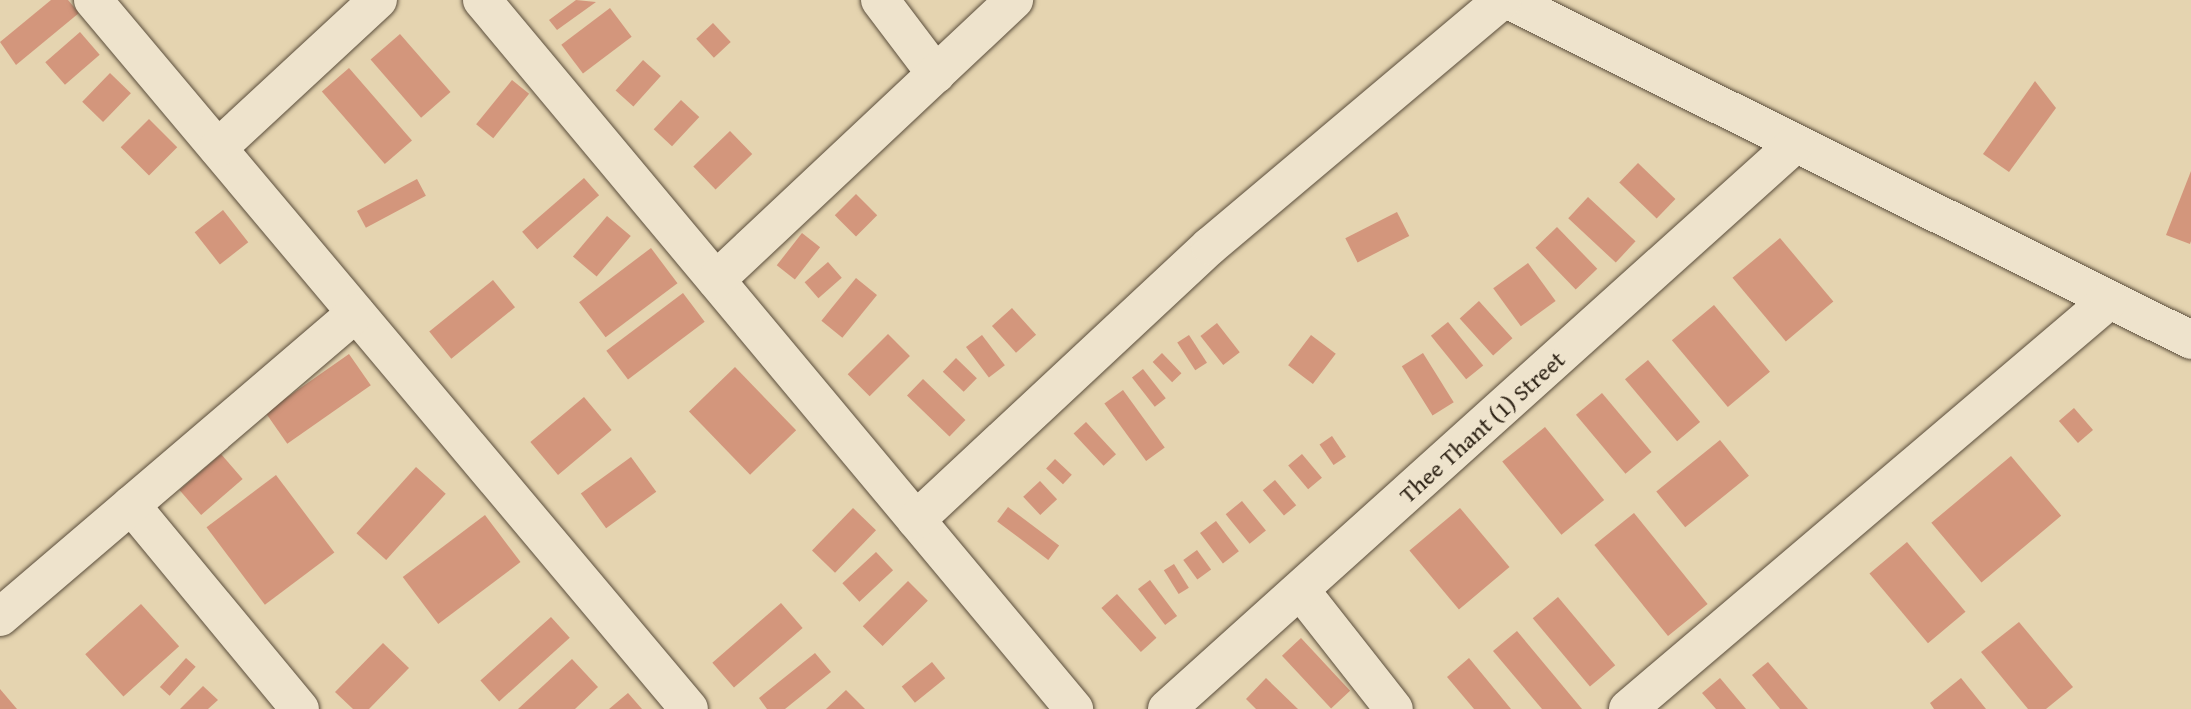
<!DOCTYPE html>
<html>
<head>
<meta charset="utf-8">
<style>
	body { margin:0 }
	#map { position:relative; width:2191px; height:709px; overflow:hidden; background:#e5d4b0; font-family:"Gentium Book Plus",serif }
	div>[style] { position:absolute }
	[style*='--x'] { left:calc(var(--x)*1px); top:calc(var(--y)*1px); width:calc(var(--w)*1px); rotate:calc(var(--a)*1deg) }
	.building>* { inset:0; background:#d3967c; transform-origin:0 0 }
	.roads { filter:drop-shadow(0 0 2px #5b4e3c) drop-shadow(0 0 2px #5b4e3c) }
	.minor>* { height:38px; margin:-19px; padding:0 19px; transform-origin:19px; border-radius:19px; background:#eee3cc }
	span { translate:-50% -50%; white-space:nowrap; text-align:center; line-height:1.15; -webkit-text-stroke:6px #eee3cc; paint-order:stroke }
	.street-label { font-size:24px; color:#2d2215 }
</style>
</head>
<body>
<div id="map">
	<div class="building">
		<div style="clip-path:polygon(51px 0,68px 0,79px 13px,16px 65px,0 42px)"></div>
		<div style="clip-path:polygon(576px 0,596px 2px,557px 30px,549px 20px)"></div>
		<div style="left:610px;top:8px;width:36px;height:61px;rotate:53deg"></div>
		<div style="left:713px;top:23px;width:26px;height:23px;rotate:47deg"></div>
		<div style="left:80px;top:32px;width:30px;height:46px;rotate:49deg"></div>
		<div style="left:400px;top:34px;width:77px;height:39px;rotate:49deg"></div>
		<div style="left:643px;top:60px;width:24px;height:41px;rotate:42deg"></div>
		<div style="left:349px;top:68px;width:96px;height:36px;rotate:49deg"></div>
		<div style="left:110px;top:73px;width:29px;height:40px;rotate:44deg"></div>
		<div style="left:512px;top:80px;width:22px;height:57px;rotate:39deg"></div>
		<div style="clip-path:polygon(2035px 81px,2056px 108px,2009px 172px,1983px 154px)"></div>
		<div style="left:681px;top:100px;width:25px;height:40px;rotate:43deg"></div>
		<div style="left:149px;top:119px;width:40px;height:40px;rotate:45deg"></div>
		<div style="left:730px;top:131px;width:32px;height:51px;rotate:46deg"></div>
		<div style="left:1638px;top:163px;width:52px;height:27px;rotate:44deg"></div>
		<div style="clip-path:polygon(2191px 171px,2191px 241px,2190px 244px,2166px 235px)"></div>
		<div style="left:584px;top:178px;width:23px;height:82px;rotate:49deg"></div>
		<div style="left:417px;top:179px;width:19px;height:68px;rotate:62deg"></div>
		<div style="left:856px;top:194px;width:30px;height:30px;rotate:45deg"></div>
		<div style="left:1588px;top:197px;width:65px;height:29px;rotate:43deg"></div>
		<div style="left:223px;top:210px;width:41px;height:36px;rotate:52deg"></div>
		<div style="left:1397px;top:212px;width:27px;height:58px;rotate:63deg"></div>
		<div style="left:607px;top:216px;width:31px;height:53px;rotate:40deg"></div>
		<div style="left:1557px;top:227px;width:58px;height:30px;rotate:46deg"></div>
		<div style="left:802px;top:233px;width:23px;height:41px;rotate:38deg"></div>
		<div style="left:1780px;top:238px;width:83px;height:62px;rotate:50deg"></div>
		<div style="left:651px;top:248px;width:44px;height:90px;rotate:53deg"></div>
		<div style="left:828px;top:262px;width:21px;height:31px;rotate:49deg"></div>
		<div style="left:1528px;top:263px;width:47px;height:43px;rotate:54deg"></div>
		<div style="left:856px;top:278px;width:27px;height:55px;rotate:39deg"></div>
		<div style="left:493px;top:280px;width:35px;height:82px;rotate:51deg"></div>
		<div style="left:683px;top:293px;width:36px;height:96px;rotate:53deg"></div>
		<div style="left:1479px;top:301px;width:50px;height:26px;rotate:48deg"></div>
		<div style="left:1714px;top:305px;width:87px;height:55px;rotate:50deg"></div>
		<div style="left:1012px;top:308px;width:36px;height:27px;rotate:48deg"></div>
		<div style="left:1448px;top:322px;width:56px;height:22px;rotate:51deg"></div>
		<div style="left:1217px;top:323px;width:37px;height:21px;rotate:52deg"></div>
		<div style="left:888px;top:334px;width:31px;height:57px;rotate:45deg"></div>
		<div style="left:982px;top:335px;width:38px;height:20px;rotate:53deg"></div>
		<div style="left:1189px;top:335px;width:33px;height:14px;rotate:57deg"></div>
		<div style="left:1311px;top:335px;width:31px;height:38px;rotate:37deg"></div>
		<div style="left:1162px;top:353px;width:28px;height:13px;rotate:46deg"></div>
		<div style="left:1423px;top:353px;width:58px;height:25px;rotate:58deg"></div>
		<div style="left:349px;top:354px;width:38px;height:102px;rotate:55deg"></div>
		<div style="left:956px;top:358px;width:29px;height:19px;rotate:44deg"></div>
		<div style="left:1648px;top:360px;width:81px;height:30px;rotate:50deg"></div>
		<div style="left:735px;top:367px;width:88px;height:64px;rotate:46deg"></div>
		<div style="left:1143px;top:369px;width:37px;height:14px;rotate:52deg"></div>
		<div style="left:923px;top:379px;width:59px;height:23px;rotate:44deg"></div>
		<div style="left:1123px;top:390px;width:71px;height:23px;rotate:54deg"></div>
		<div style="left:1602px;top:393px;width:77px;height:34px;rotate:50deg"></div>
		<div style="left:584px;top:397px;width:43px;height:70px;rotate:50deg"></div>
		<div style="left:2074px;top:408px;width:29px;height:20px;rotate:49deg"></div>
		<div style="left:1086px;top:422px;width:44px;height:17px;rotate:47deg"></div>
		<div style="left:1545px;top:427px;width:94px;height:55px;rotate:51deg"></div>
		<div style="left:1332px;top:436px;width:25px;height:15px;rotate:56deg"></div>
		<div style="left:1720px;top:440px;width:46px;height:82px;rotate:51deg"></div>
		<div style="left:221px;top:454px;width:33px;height:55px;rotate:49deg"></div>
		<div style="left:1302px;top:454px;width:31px;height:18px;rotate:50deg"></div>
		<div style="left:2011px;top:456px;width:78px;height:104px;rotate:50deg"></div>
		<div style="left:631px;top:457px;width:43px;height:62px;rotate:54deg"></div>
		<div style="left:1055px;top:459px;width:23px;height:13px;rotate:43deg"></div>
		<div style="left:416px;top:467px;width:40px;height:89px;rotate:42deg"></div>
		<div style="left:276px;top:475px;width:97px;height:87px;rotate:53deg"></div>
		<div style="left:1275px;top:480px;width:33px;height:16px;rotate:50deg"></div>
		<div style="left:1040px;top:481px;width:25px;height:23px;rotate:47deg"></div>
		<div style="left:1242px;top:501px;width:38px;height:21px;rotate:51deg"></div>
		<div style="left:1008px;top:507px;width:64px;height:18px;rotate:37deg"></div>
		<div style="left:853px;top:508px;width:32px;height:59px;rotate:44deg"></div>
		<div style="left:1460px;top:508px;width:77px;height:66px;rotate:50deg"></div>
		<div style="left:1634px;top:513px;width:117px;height:51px;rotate:51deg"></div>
		<div style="left:485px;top:515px;width:59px;height:103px;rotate:53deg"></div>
		<div style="left:1216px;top:521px;width:38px;height:20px;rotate:53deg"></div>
		<div style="left:1907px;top:542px;width:91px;height:49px;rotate:50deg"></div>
		<div style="left:1197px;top:550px;width:24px;height:17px;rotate:54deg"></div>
		<div style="left:876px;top:552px;width:25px;height:46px;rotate:47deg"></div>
		<div style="left:1174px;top:564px;width:28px;height:12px;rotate:58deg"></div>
		<div style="left:1150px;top:580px;width:45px;height:15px;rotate:53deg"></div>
		<div style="left:908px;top:581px;width:28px;height:64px;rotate:45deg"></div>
		<div style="left:1117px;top:594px;width:59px;height:21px;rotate:48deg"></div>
		<div style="left:1558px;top:597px;width:89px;height:33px;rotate:50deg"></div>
		<div style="left:781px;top:603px;width:33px;height:91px;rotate:49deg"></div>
		<div style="left:141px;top:604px;width:57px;height:75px;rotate:48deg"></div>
		<div style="left:551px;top:617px;width:28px;height:95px;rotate:48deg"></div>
		<div style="clip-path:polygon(2019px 622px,2073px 687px,2046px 709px,2028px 709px,1981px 652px)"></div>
		<div style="clip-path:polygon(1517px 631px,1582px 709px,1542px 709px,1493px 651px)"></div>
		<div style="left:1301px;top:638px;width:72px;height:26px;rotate:47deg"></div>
		<div style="clip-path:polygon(383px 643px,409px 668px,369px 709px,353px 709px,335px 692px)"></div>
		<div style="clip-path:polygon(815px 653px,831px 672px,785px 709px,767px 709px,759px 698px)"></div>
		<div style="left:186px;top:658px;width:13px;height:39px;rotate:42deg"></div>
		<div style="clip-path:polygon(1469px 658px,1511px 709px,1474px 709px,1447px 677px)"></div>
		<div style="clip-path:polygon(572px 659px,598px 687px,575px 709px,518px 709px)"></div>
		<div style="left:932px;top:662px;width:21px;height:39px;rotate:51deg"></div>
		<div style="clip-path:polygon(1768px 662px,1808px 709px,1780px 709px,1752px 675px)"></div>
		<div style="clip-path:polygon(1266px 678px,1298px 709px,1256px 709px,1246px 699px)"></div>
		<div style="clip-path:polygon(1720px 678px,1746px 709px,1716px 709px,1702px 693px)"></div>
		<div style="clip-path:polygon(1961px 678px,1986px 709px,1934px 709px,1930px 703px)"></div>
		<div style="clip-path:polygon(203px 686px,218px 700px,208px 709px,180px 709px)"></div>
		<div style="clip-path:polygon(0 689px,17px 709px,0 709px)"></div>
		<div style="clip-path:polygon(846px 690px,865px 709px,826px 709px)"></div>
		<div style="clip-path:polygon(628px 693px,642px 709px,609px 709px)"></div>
	</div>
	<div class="roads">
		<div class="minor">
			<div style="--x:93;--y:0;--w:926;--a:49.95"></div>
			<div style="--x:482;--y:0;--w:924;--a:50.14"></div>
			<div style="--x:880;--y:0;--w:93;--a:52.9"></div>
			<div style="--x:1508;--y:0;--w:763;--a:26.46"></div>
			<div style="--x:218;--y:148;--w:218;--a:-42.8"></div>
			<div style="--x:716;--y:280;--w:409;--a:-43.2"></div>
			<div style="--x:131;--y:505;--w:265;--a:50.4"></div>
			<div style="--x:916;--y:520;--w:402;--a:-43"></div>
			<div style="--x:1210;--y:246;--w:382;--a:-40.1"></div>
			<div style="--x:1301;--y:591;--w:150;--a:51.8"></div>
			<div style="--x:0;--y:617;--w:468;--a:-40.5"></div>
			<div style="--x:1167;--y:709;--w:845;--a:-41.98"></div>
			<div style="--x:1628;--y:709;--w:630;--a:-40.36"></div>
		</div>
	</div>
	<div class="street-label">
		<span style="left:1482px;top:427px;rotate:-42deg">Thee Thant (1) Street</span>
	</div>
</div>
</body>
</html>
